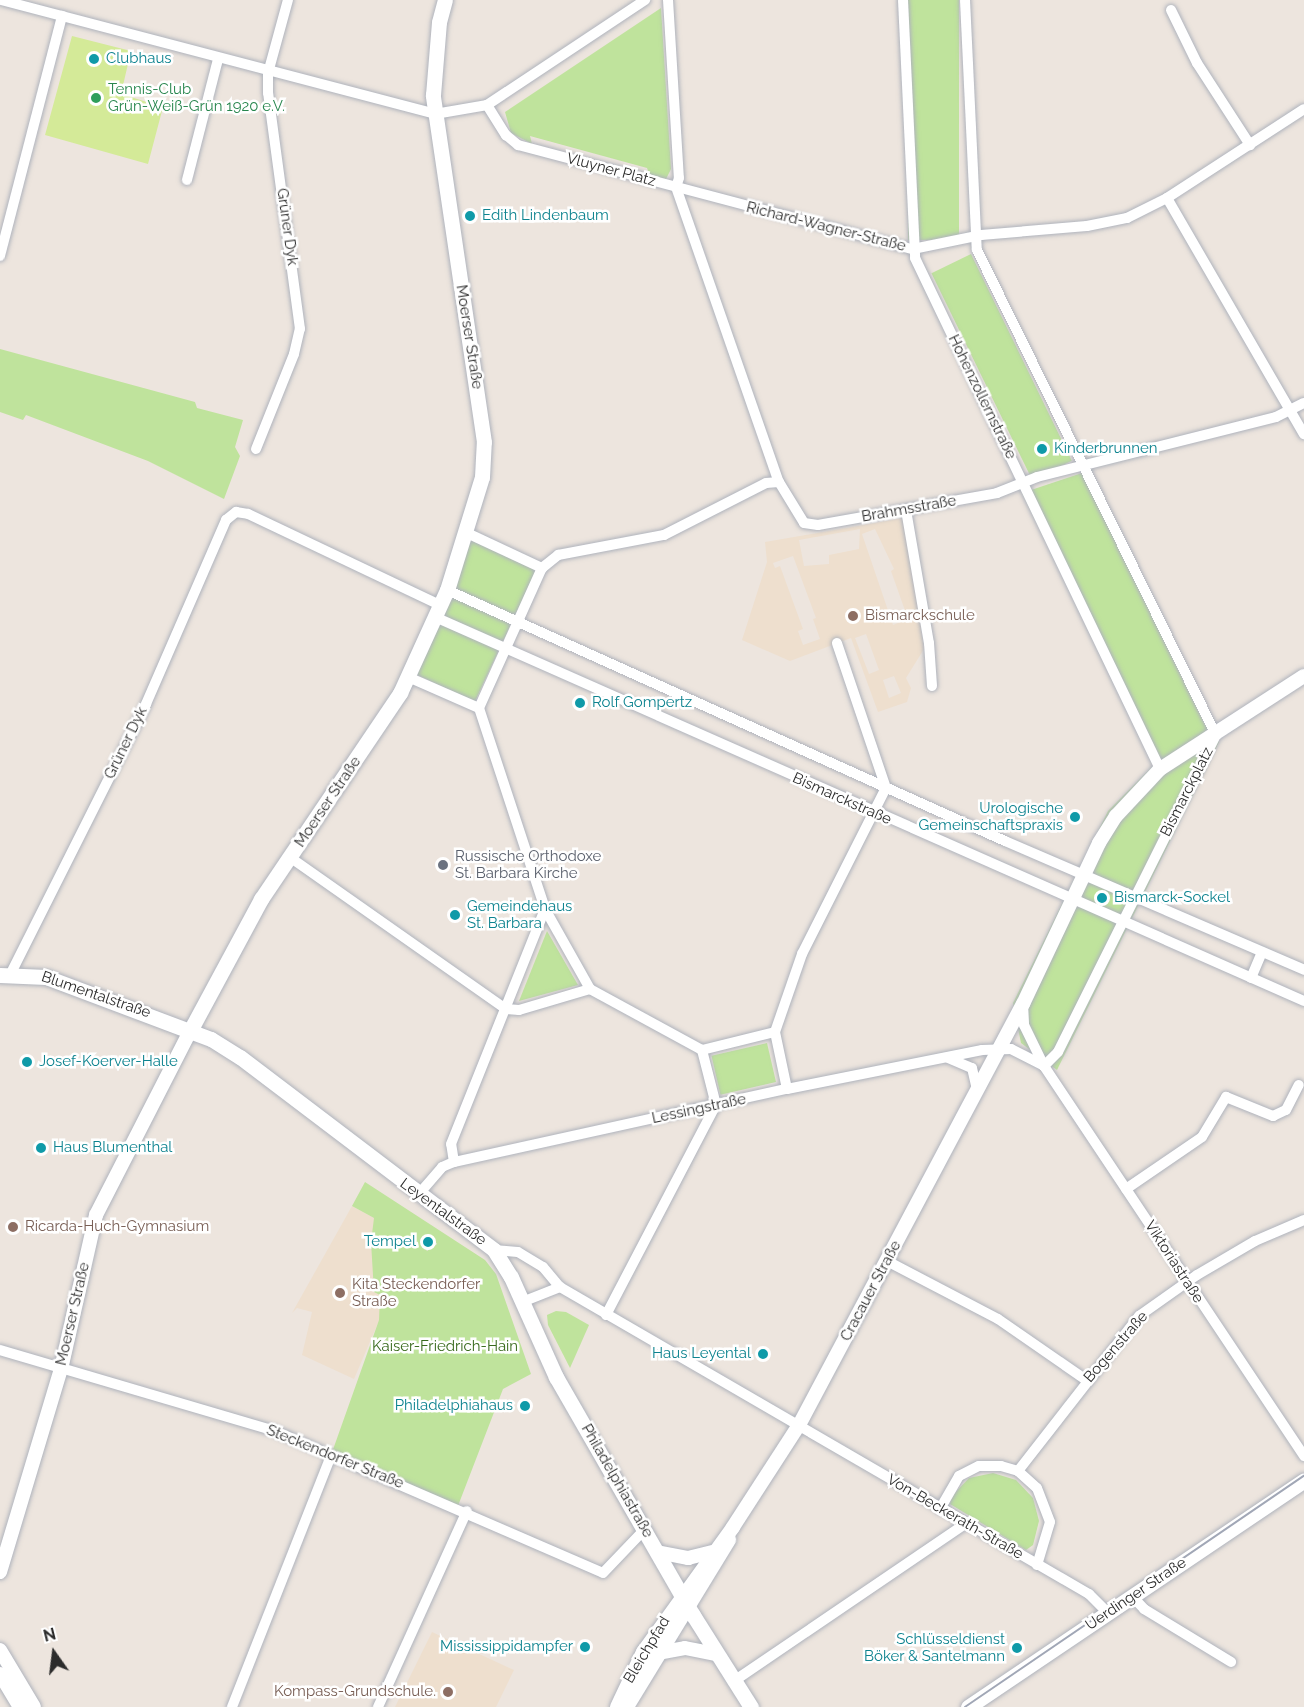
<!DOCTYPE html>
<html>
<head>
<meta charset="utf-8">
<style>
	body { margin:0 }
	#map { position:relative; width:1304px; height:1707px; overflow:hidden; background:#ede5de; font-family:Raleway,sans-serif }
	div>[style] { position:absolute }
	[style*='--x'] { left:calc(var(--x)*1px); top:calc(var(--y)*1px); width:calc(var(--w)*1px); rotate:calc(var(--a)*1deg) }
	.education>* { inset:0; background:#eedfce }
	.green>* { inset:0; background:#bfe39c; transform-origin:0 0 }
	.pitch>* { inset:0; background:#d4ea98 }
	.roads { filter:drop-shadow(0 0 2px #afb3bc) drop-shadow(0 0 2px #afb3bc) }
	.minor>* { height:10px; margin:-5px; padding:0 5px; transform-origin:5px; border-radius:5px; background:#fff }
	.tertiary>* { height:14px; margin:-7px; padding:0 7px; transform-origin:7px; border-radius:7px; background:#fff }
	.secondary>* { height:15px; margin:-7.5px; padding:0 7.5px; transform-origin:7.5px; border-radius:7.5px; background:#fff }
	.tram>* { height:1.5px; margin:-0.75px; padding:0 0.75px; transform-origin:0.75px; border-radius:0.75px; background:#a1a7b6 }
	.dots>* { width:16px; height:16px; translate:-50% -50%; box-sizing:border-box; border:3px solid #fff; border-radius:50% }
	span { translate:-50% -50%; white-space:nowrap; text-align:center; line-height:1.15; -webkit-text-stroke:5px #fff; paint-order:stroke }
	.culture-label { font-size:15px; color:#0d838f }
	.left { translate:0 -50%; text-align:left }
	.right { translate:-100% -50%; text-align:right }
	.leisure-label { font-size:15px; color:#27864d }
	.street-label { font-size:15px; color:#2c2c2c }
	.education-label { font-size:15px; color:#785e54 }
	.worship-label { font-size:15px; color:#5b616d }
	.park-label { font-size:15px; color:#37691b }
	.north { position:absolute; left:24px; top:1623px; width:60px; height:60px; -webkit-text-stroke:4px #fff; paint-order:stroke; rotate:346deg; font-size:16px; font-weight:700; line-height:24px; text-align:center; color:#2c2c2c }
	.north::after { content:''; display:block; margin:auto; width:21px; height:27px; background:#2c2c2c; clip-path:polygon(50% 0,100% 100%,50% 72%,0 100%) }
</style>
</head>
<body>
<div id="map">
	<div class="education">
		<div style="clip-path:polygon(evenodd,904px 518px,924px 649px,906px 678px,911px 688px,907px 702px,878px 712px,851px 638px,790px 661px,742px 640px,767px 562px,765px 542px,904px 518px,860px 529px,859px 549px,829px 555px,829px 564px,804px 566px,799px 540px,860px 529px,904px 518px,875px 529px,894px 569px,891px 571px,908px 619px,893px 625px,862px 534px,875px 529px,904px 518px,793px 556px,816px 618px,813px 619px,820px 639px,803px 645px,798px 631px,803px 629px,780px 566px,775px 568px,773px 563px,793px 556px,904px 518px,866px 634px,879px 670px,869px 674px,855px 638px,866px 634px,904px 518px,894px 676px,901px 693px,889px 698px,883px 680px,894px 676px)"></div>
		<div style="clip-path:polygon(352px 1206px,374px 1218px,374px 1291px,379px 1294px,381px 1316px,354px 1379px,302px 1355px,312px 1312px,297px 1308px,292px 1313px)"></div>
		<div style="clip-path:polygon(432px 1632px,514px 1670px,496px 1707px,395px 1707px)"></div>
	</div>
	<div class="green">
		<div style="left:908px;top:0;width:51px;height:240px"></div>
		<div style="clip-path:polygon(661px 8px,671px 169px,666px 179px,650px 176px,647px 168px,530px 136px,532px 144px,511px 133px,505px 112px)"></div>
		<div style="left:971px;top:254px;width:230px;height:44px;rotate:64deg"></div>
		<div style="clip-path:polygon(0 349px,195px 402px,197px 408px,243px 420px,235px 447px,240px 456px,224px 499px,148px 461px,26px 415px,23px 420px,0 412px)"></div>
		<div style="clip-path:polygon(1082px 473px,1205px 725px,1219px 742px,1057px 1070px,1021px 1043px,1013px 1003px,1108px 811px,1155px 764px,1022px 493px)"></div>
		<div style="left:469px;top:539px;width:74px;height:145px;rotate:25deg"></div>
		<div style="clip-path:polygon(547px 931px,578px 985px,519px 1001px)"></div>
		<div style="left:767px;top:1043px;width:40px;height:57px;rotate:77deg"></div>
		<div style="clip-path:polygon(evenodd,365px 1182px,485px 1260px,496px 1274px,531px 1374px,503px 1389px,456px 1511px,330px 1458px,379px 1320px,380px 1295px,374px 1292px,371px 1242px,374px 1218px,352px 1206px,365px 1182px,429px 1234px,437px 1244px,427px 1251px,420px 1241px,429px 1234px)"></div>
		<div style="clip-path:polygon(556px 1311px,566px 1312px,589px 1325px,570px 1368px,548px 1325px,547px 1315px)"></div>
		<div style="clip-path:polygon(993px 1473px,1016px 1480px,1033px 1498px,1039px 1521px,1033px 1545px,1026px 1550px,950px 1504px,952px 1496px,969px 1478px)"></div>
	</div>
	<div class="pitch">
		<div style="clip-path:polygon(72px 36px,131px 51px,121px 94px,163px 107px,148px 164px,45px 135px)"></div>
	</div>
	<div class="roads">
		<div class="minor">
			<div style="--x:1;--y:0;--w:449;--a:14.7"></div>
			<div style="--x:435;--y:114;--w:53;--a:-9.8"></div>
			<div style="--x:487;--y:105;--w:190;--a:-33.6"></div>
			<div style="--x:668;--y:0;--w:178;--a:86.5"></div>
			<div style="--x:679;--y:178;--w:9;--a:108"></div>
			<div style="--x:903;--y:0;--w:258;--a:87.3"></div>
			<div style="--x:915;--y:258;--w:567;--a:64.38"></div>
			<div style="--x:965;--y:0;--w:250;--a:87.3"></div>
			<div style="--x:977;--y:250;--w:541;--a:63.77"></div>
			<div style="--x:1216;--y:735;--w:354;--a:116.5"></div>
			<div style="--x:1058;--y:1052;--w:20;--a:135"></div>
			<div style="--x:1171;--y:10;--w:59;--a:63.9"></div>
			<div style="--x:1197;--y:63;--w:98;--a:57.1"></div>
			<div style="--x:487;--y:105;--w:36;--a:58"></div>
			<div style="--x:506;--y:135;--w:16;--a:40"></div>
			<div style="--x:518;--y:145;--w:408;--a:14.8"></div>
			<div style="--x:913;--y:249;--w:69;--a:-11.6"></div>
			<div style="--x:981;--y:235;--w:106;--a:-4.9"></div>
			<div style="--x:1087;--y:226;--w:41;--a:-11.3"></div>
			<div style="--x:1127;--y:218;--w:45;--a:-26.6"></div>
			<div style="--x:1167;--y:198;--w:163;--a:-33"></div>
			<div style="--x:187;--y:180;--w:125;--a:-75.6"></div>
			<div style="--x:676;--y:187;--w:312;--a:70.8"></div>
			<div style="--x:1167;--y:198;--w:273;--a:59.9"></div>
			<div style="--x:0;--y:256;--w:248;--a:-75.5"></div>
			<div style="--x:256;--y:449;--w:102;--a:-68.2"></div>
			<div style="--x:294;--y:354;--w:26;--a:-77"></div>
			<div style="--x:300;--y:329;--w:238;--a:-97.7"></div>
			<div style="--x:268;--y:93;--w:20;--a:-90"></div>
			<div style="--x:268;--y:73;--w:76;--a:-74.7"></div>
			<div style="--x:906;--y:510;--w:135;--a:80.2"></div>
			<div style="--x:929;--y:643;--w:43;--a:86"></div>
			<div style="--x:467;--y:533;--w:83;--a:25"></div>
			<div style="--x:447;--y:590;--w:612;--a:24.22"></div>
			<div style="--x:1005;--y:841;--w:326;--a:23.3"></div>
			<div style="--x:435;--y:617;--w:950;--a:23.84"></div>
			<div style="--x:408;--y:677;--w:77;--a:23.6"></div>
			<div style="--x:479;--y:708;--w:154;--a:-65.8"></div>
			<div style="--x:542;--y:568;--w:21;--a:-39"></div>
			<div style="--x:558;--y:555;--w:108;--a:-10.7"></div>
			<div style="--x:664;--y:535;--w:114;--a:-27"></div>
			<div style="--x:766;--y:483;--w:13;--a:-4"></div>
			<div style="--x:779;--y:482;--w:48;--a:58.6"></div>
			<div style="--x:804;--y:523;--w:14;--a:8"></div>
			<div style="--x:818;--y:525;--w:182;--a:-10.1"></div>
			<div style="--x:997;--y:493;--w:43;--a:-21.8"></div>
			<div style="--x:1037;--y:477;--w:246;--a:-14.1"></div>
			<div style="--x:1276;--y:417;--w:31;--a:-27"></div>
			<div style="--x:479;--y:708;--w:212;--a:71.8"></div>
			<div style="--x:545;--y:909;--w:92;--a:60.6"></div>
			<div style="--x:291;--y:858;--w:263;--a:35.1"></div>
			<div style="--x:506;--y:1009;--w:13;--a:4"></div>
			<div style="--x:519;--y:1010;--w:74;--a:-16.5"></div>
			<div style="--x:11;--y:973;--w:301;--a:-63.3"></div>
			<div style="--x:146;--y:704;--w:201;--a:-66.5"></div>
			<div style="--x:226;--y:520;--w:13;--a:-39"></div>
			<div style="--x:236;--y:512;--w:12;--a:9"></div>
			<div style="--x:248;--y:514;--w:212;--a:25.4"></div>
			<div style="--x:1251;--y:978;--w:28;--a:-67"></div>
			<div style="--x:590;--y:989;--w:128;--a:28.6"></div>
			<div style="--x:1023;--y:1004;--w:21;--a:87"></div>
			<div style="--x:1024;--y:1025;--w:46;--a:64"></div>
			<div style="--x:1044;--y:1066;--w:469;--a:56.3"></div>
			<div style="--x:775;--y:1032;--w:83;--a:-70.9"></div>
			<div style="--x:802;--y:954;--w:186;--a:-63.2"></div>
			<div style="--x:886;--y:788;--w:153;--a:-108.7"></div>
			<div style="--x:948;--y:1058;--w:26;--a:23"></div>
			<div style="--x:972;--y:1068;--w:23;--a:77"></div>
			<div style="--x:454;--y:1162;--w:18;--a:-99"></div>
			<div style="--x:451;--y:1144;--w:253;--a:-68.2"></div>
			<div style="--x:1126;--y:1189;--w:92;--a:-34.4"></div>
			<div style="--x:1202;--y:1137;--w:47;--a:-59"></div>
			<div style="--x:1226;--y:1097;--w:51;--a:22"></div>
			<div style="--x:1273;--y:1116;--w:14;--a:-25"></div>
			<div style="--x:1286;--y:1110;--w:28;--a:-63"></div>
			<div style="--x:418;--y:1195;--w:37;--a:-49"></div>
			<div style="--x:442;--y:1167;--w:13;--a:-23"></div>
			<div style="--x:454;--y:1162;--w:341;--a:-12.4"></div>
			<div style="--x:787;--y:1089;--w:199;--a:-11.3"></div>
			<div style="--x:982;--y:1050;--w:29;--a:-2"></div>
			<div style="--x:1011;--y:1049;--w:37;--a:27"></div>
			<div style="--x:494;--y:1250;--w:24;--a:5"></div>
			<div style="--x:518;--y:1252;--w:29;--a:31"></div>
			<div style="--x:543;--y:1267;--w:26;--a:50"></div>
			<div style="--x:560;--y:1287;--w:612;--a:30.13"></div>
			<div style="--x:1089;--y:1594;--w:27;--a:45"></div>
			<div style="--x:887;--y:1261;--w:125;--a:27.6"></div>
			<div style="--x:998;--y:1319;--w:107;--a:34.7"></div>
			<div style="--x:522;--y:1302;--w:41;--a:-21.5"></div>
			<div style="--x:606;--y:1315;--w:237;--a:-62.4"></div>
			<div style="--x:716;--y:1105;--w:57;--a:-104.3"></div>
			<div style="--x:702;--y:1050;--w:75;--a:-13.9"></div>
			<div style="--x:775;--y:1032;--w:58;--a:78.1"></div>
			<div style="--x:0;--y:1350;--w:287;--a:16.4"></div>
			<div style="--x:275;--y:1431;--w:357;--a:23.4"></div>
			<div style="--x:603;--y:1573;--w:61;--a:-46.3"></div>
			<div style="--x:1018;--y:1471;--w:197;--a:-52"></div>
			<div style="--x:1139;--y:1316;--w:71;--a:-35.3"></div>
			<div style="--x:1197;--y:1275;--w:67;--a:-30.4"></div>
			<div style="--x:1255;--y:1241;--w:53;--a:-23.2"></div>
			<div style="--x:940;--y:1509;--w:38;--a:-60"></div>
			<div style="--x:959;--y:1476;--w:22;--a:-27"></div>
			<div style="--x:979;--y:1466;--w:22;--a:0"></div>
			<div style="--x:1001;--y:1466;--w:18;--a:16"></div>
			<div style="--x:1018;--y:1471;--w:25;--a:42"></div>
			<div style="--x:1037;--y:1488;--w:36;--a:69"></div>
			<div style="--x:1050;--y:1522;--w:45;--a:106.8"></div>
			<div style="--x:1132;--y:1596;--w:18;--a:47"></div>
			<div style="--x:1144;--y:1609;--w:102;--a:31.3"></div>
			<div style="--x:734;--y:1681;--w:279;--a:-34.2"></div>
			<div style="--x:232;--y:1707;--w:268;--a:-68.5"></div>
			<div style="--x:378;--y:1707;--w:215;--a:-65.6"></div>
		</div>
		<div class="tertiary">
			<div style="--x:657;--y:1552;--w:32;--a:11"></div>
			<div style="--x:688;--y:1558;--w:25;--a:-14"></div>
			<div style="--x:0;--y:1572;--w:212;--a:-73.3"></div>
			<div style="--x:61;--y:1369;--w:158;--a:-77.2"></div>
			<div style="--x:96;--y:1215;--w:209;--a:-62.9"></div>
			<div style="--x:0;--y:1650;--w:66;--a:59.2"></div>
			<div style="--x:663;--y:1652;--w:22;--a:-10"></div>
			<div style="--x:685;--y:1648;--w:33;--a:11"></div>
			<div style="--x:0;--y:1674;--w:39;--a:59"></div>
			<div style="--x:617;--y:1707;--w:61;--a:-64.7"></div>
			<div style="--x:643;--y:1652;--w:154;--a:-54.2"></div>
			<div style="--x:733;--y:1527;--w:121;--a:-57.1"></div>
			<div style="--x:799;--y:1425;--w:477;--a:-62"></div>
			<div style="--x:1023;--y:1004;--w:178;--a:-64.7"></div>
			<div style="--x:1099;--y:843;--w:32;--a:-58"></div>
			<div style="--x:1116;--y:816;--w:64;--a:-46.9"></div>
			<div style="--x:1160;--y:769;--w:171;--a:-32.9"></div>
			<div style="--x:627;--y:1707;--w:196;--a:-58.6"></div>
		</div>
		<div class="secondary">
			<div style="--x:0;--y:975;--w:46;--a:2.5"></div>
			<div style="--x:46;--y:977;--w:176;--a:20.6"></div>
			<div style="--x:211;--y:1039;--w:34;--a:32"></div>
			<div style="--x:240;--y:1057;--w:319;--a:37.2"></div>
			<div style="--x:494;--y:1250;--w:32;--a:58"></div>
			<div style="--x:511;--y:1277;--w:110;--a:65.8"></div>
			<div style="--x:556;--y:1377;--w:275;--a:60.1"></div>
			<div style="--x:693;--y:1615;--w:109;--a:57.8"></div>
			<div style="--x:191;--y:1029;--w:148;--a:-61.7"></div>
			<div style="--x:261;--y:899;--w:249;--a:-56"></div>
			<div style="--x:400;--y:693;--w:113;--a:-65.5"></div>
			<div style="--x:447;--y:590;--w:118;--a:-72.8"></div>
			<div style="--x:482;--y:477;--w:35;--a:-87"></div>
			<div style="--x:484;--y:442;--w:351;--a:-98.4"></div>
			<div style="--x:433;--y:95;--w:73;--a:-85.3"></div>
			<div style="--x:439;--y:22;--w:23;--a:-75"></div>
			<div style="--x:968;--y:1707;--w:405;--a:-34"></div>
		</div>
	</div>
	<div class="tram">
		<div style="--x:965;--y:1707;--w:410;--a:-34.3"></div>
	</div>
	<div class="dots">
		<div style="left:94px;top:59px;background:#0f9aa8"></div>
		<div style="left:96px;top:98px;background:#2e9e5b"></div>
		<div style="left:470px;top:216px;background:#0f9aa8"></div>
		<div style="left:1042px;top:449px;background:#0f9aa8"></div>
		<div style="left:853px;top:616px;background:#8d6e63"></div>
		<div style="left:580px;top:703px;background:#0f9aa8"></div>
		<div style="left:1075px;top:817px;background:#0f9aa8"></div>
		<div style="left:443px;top:865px;background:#6b7280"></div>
		<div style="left:1102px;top:898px;background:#0f9aa8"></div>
		<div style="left:455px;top:915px;background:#0f9aa8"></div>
		<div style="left:27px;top:1062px;background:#0f9aa8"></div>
		<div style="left:41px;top:1148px;background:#0f9aa8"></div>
		<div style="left:13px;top:1227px;background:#8d6e63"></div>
		<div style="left:428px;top:1242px;background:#0f9aa8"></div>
		<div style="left:340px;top:1293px;background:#8d6e63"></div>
		<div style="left:763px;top:1354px;background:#0f9aa8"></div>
		<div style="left:525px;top:1406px;background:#0f9aa8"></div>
		<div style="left:585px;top:1647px;background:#0f9aa8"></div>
		<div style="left:1017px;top:1648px;background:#0f9aa8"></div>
		<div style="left:448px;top:1692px;background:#8d6e63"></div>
	</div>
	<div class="culture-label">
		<span class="left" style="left:106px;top:59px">Clubhaus</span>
		<span class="left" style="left:482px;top:216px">Edith Lindenbaum</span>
		<span class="left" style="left:1054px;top:449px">Kinderbrunnen</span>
		<span class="left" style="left:592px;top:703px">Rolf Gompertz</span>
		<span class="right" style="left:1063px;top:817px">Urologische<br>Gemeinschaftspraxis</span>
		<span class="left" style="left:1114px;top:898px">Bismarck-Sockel</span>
		<span class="left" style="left:467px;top:915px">Gemeindehaus<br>St. Barbara</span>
		<span class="left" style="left:39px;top:1062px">Josef-Koerver-Halle</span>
		<span class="left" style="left:53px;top:1148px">Haus Blumenthal</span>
		<span class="right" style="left:416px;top:1242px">Tempel</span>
		<span class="right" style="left:751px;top:1354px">Haus Leyental</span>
		<span class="right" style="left:513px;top:1406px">Philadelphiahaus</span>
		<span class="right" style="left:1005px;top:1648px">Schlüsseldienst<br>Böker &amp; Santelmann</span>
		<span class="right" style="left:573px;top:1647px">Mississippidampfer</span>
	</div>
	<div class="leisure-label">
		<span class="left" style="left:108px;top:98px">Tennis-Club<br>Grün-Weiß-Grün 1920 e.V.</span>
	</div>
	<div class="street-label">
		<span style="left:611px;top:170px;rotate:15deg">Vluyner Platz</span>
		<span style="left:287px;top:227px;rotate:82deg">Grüner Dyk</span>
		<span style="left:826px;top:227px;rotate:14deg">Richard-Wagner-Straße</span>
		<span style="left:469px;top:337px;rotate:81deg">Moerser Straße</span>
		<span style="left:982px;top:397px;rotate:64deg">Hohenzollernstraße</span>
		<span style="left:909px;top:509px;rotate:-10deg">Brahmsstraße</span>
		<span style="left:126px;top:743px;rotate:-64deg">Grüner Dyk</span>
		<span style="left:1187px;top:792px;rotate:-63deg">Bismarckplatz</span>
		<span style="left:842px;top:799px;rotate:24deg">Bismarckstraße</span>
		<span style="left:328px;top:802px;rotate:-56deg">Moerser Straße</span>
		<span style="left:96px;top:995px;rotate:19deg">Blumentalstraße</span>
		<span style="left:699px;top:1109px;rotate:-12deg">Lessingstraße</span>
		<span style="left:443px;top:1212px;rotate:36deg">Leyentalstraße</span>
		<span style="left:1174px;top:1262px;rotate:57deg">Viktoriastraße</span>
		<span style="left:871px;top:1291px;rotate:-62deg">Cracauer Straße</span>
		<span style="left:73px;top:1314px;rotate:-77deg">Moerser Straße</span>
		<span style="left:1116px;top:1347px;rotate:-49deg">Bogenstraße</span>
		<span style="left:335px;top:1457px;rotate:22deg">Steckendorfer Straße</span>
		<span style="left:617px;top:1481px;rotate:60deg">Philadelphiastraße</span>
		<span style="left:955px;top:1517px;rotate:30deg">Von-Beckerath-Straße</span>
		<span style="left:1136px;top:1594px;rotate:-34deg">Uerdinger Straße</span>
		<span style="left:647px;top:1650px;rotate:-59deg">Bleichpfad</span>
	</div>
	<div class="education-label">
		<span class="left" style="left:865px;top:616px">Bismarckschule</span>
		<span class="left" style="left:25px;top:1227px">Ricarda-Huch-Gymnasium</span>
		<span class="left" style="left:352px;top:1293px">Kita Steckendorfer<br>Straße</span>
		<span class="right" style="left:436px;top:1692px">Kompass-Grundschule.</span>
	</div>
	<div class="worship-label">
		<span class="left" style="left:455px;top:865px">Russische Orthodoxe<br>St. Barbara Kirche</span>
	</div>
	<div class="park-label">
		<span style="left:445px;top:1347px">Kaiser-Friedrich-Hain</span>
	</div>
	<div class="north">N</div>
</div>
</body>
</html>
